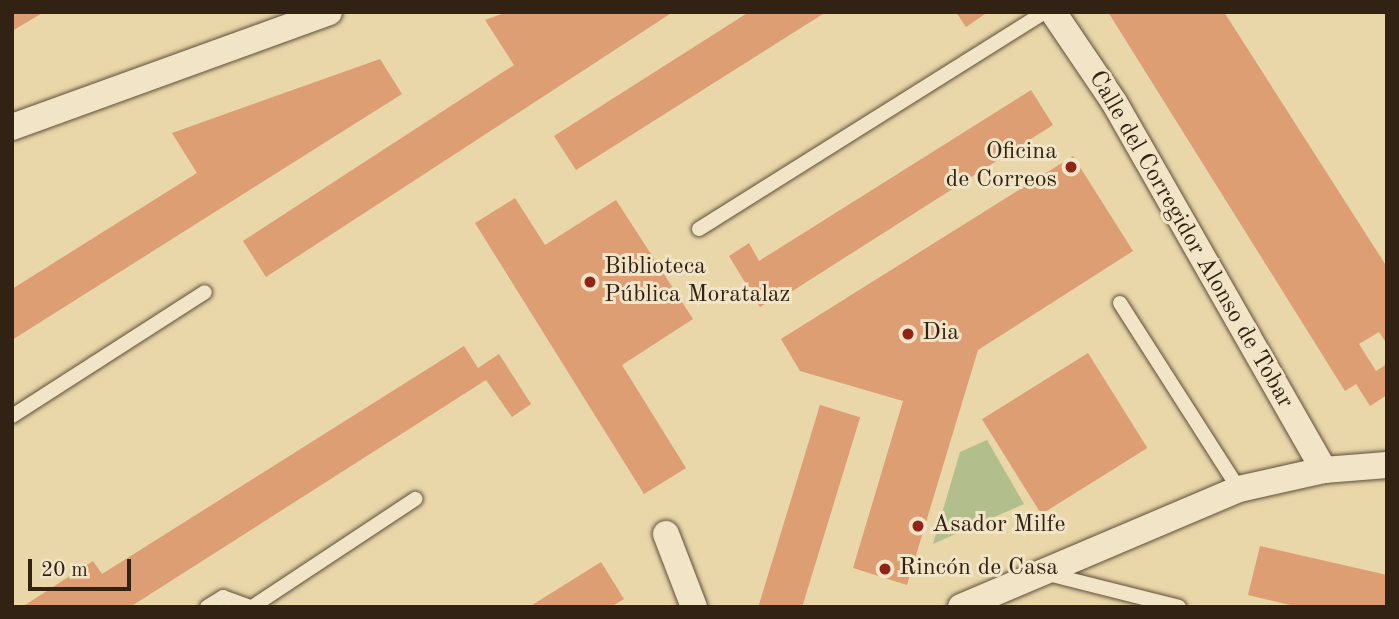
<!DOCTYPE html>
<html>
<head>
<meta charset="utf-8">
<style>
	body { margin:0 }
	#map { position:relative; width:1399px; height:619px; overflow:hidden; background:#e9d6a9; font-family:"Old Standard TT",serif }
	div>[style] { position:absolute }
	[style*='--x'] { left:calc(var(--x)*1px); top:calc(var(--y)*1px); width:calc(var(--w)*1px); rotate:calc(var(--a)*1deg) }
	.green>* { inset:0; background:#b2be8b }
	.building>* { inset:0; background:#dc9e72; transform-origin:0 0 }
	.roads { filter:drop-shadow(0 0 2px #5f4f38) drop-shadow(0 0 2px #5f4f38) }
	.service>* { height:14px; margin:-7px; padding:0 7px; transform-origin:7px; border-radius:7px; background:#f1e4c7 }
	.minor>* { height:26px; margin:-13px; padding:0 13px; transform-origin:13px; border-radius:13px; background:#f1e4c7 }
	.dots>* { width:19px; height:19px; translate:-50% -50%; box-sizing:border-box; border:4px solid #f1e4c7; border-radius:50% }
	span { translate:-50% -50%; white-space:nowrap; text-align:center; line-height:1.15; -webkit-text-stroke:6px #f1e4c7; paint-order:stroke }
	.poi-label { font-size:24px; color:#312213 }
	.right { translate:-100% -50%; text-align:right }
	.left { translate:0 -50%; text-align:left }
	.street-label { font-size:24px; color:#312213 }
	.frame { position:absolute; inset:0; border:14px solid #312213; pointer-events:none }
	.scale { position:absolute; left:28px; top:559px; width:103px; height:32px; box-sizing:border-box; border:4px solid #312213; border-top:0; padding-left:9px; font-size:21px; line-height:24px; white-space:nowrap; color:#312213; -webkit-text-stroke:5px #f1e4c7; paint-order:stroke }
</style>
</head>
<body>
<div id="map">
	<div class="green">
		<div style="clip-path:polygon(987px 440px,1024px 504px,933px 544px,960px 452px)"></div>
	</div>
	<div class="building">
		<div style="clip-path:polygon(12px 12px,44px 12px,12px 31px)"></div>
		<div style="clip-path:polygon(507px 12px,673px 12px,266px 277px,243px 241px,514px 65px,485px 20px)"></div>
		<div style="clip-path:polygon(749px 12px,826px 12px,576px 170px,554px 136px)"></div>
		<div style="clip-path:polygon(956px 12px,984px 12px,985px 14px,966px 27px)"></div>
		<div style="clip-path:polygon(1108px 12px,1224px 12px,1387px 267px,1387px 344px,1379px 332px,1359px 344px,1376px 371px,1387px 364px,1387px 395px,1370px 406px,1356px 384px,1345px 391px)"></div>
		<div style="clip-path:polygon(380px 59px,402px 94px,12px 340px,12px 289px,197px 173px,172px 133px)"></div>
		<div style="clip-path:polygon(1031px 90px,1053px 125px,783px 297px,780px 294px,760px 307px,729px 256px,749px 243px,759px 261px)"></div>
		<div style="clip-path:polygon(1073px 156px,1133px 251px,978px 350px,907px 585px,853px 568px,903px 401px,800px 371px,781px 339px)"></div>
		<div style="clip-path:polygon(515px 198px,545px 245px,616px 200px,693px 319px,622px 365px,686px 468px,644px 494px,475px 223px)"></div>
		<div style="clip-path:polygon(464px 346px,478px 368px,499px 354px,531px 404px,512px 417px,486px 380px,130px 607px,22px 607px,93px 561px,102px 574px)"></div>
		<div style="left:1088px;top:353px;width:112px;height:125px;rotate:58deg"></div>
		<div style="left:820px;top:405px;width:42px;height:212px;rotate:17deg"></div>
		<div style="clip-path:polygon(1260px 546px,1387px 575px,1387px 607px,1298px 607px,1248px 595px)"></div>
		<div style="clip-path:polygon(601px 562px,624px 599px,611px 607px,529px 607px)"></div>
	</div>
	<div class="roads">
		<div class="service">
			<div style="--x:699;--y:229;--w:408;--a:-32.1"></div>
			<div style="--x:1120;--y:303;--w:221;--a:57.4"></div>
			<div style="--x:12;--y:416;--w:229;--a:-32.7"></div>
			<div style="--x:1048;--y:574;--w:135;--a:14.1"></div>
			<div style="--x:207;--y:607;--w:19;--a:-32"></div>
			<div style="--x:223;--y:597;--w:30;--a:20"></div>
			<div style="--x:252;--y:607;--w:196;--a:-33.5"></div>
		</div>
		<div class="minor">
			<div style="--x:1053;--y:12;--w:109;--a:55.9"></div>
			<div style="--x:1114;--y:102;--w:424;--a:60.3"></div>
			<div style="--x:12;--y:127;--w:337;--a:-19.9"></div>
			<div style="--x:666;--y:534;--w:78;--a:69"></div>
			<div style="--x:961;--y:607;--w:302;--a:-23"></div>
			<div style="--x:1239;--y:489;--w:87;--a:-12.6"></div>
			<div style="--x:1324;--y:470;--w:63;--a:-4.5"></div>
		</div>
	</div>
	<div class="dots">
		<div style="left:1071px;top:167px;background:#8f2418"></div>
		<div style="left:590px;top:282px;background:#8f2418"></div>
		<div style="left:908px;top:334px;background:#8f2418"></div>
		<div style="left:918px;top:526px;background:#8f2418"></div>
		<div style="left:885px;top:569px;background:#8f2418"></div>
	</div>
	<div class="poi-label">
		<span class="right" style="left:1057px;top:167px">Oficina<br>de Correos</span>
		<span class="left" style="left:604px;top:282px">Biblioteca<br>Pública Moratalaz</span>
		<span class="left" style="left:922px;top:334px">Dia</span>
		<span class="left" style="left:932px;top:526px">Asador Milfe</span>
		<span class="left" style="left:899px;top:569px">Rincón de Casa</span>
	</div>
	<div class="street-label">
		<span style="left:1190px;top:240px;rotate:60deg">Calle del Corregidor Alonso de Tobar</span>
	</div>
	<div class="frame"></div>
	<div class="scale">20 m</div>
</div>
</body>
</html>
